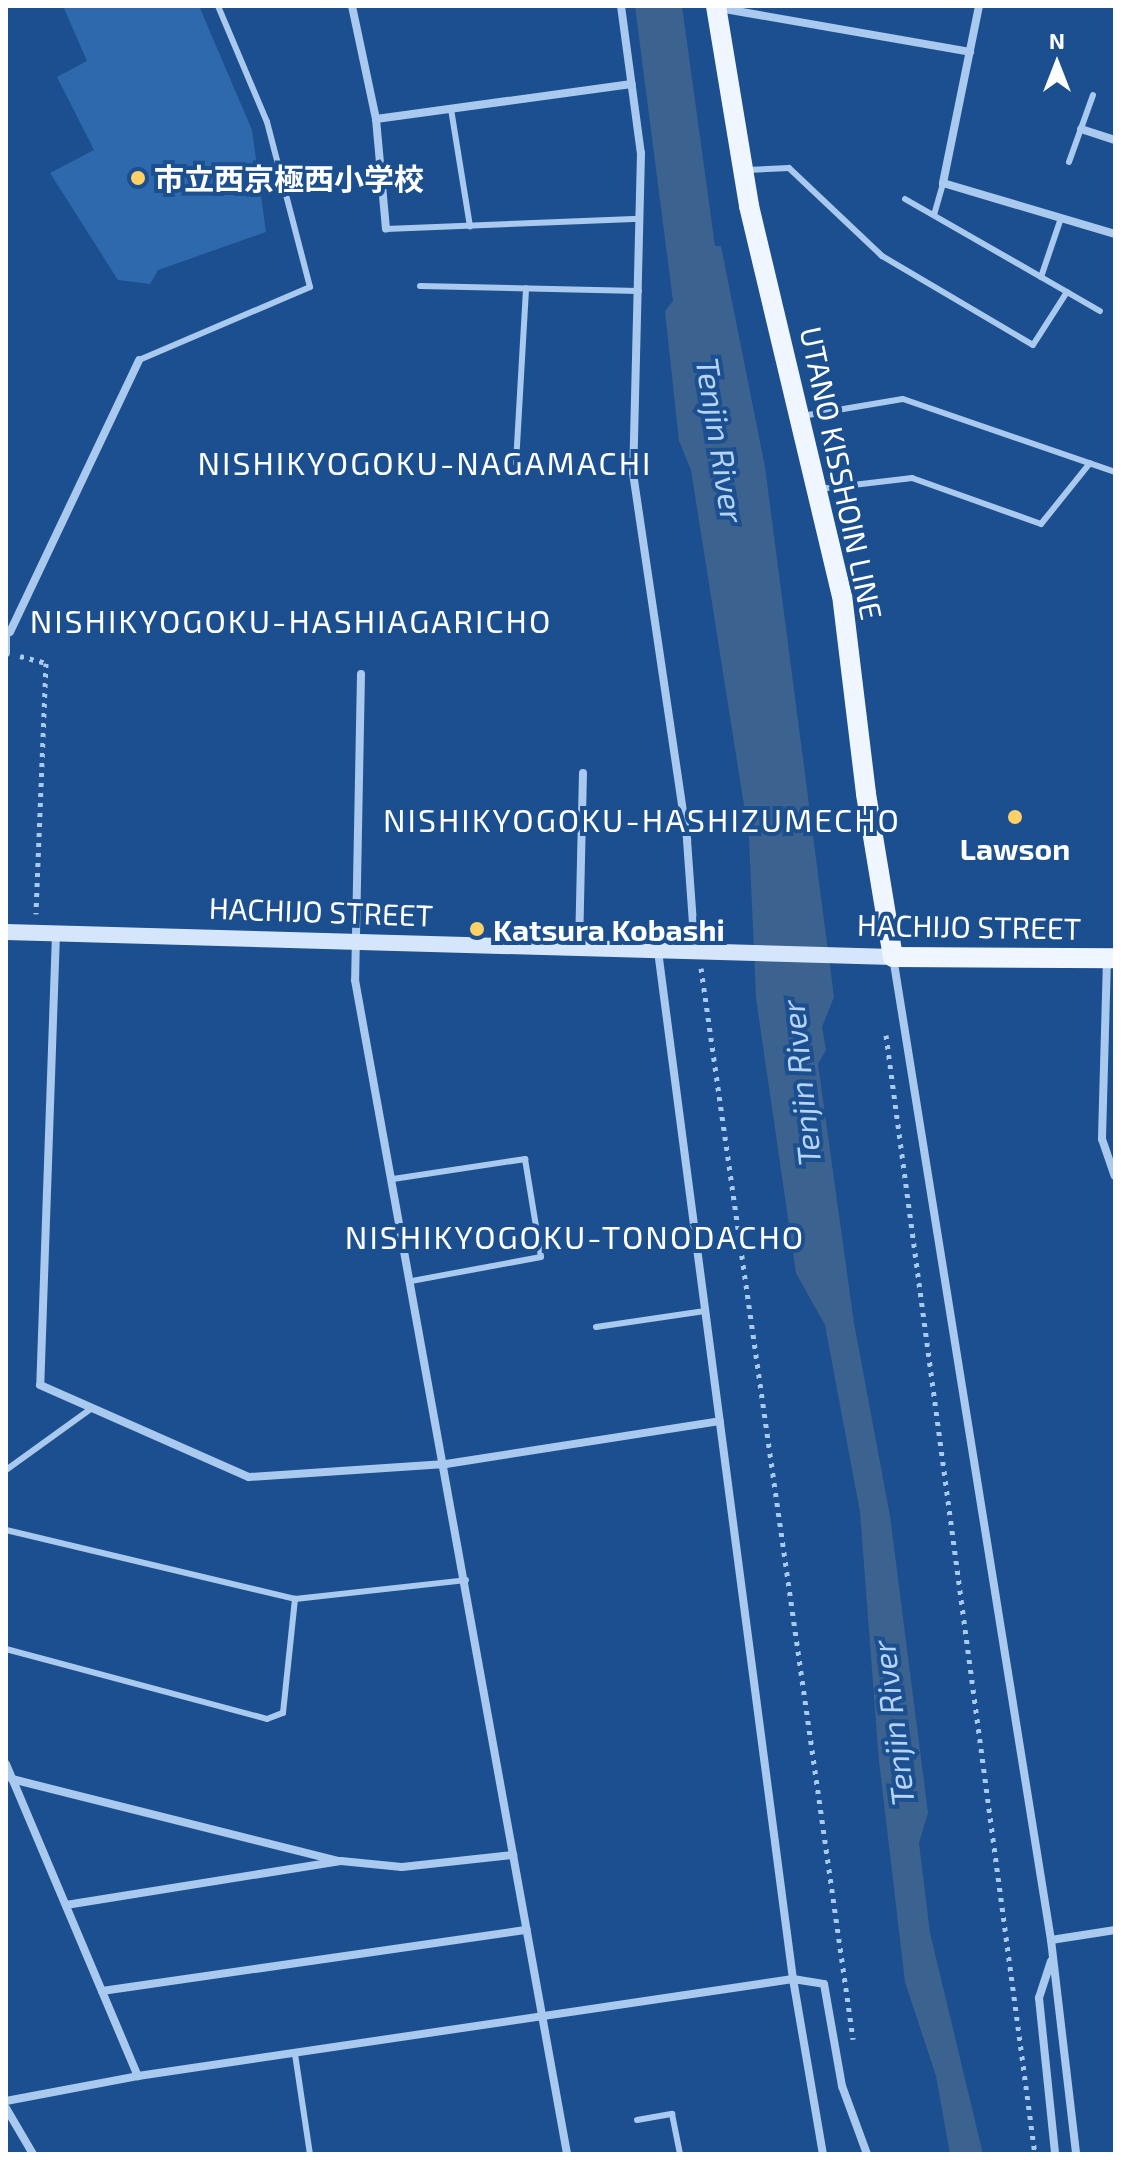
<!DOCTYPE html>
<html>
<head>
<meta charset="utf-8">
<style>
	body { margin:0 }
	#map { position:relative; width:1121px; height:2160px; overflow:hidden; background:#1b4f8f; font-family:"Exo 2","Noto Sans JP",sans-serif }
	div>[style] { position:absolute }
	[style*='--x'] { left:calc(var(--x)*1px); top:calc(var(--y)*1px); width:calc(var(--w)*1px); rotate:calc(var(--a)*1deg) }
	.green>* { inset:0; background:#2e69ad }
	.water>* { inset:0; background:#3c6290 }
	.path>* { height:5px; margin-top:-2.5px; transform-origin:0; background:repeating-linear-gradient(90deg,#a9c9ee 0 4px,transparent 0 10px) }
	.lane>* { height:6px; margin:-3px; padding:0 3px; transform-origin:3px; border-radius:3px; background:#a9c9ee }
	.street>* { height:8px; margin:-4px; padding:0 4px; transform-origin:4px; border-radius:4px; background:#a9c9ee }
	.secondary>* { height:16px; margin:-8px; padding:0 8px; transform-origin:8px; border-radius:8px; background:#d6e6fa }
	.primary>* { height:20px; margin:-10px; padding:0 10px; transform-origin:10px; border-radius:10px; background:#f0f6ff }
	.dots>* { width:22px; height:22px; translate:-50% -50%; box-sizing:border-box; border:4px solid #1b4f8f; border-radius:50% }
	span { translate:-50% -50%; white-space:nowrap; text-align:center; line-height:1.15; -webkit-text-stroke:8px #1b4f8f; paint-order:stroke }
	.poi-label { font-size:30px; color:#fff; font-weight:700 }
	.left { translate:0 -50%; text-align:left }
	.street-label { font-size:30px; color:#fff }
	.water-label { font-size:32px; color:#b5d3f5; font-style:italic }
	.neighbourhood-label { font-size:32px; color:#fff; letter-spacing:2px }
	.frame { position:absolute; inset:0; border:8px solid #fff; pointer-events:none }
	.north { position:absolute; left:1017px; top:24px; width:80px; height:80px; -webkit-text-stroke:6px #1b4f8f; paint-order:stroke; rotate:0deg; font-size:22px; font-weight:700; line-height:32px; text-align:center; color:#fff }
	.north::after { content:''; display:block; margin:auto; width:28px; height:36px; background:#fff; clip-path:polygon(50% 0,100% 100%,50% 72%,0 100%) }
</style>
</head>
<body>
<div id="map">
	<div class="green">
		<div style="clip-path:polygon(63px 6px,199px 6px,252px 130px,266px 232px,158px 270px,150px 284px,118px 280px,50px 173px,94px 150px,57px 77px,87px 61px)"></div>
	</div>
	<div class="water">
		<div style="clip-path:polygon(635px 6px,682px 6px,715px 246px,721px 246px,765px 467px,834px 997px,822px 1027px,826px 1050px,818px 1064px,854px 1323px,890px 1516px,928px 1813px,919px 1843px,930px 1933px,983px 2154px,950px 2154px,936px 2076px,905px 1982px,879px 1761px,860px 1512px,825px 1325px,796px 1273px,756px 998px,749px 837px,691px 470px,679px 441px,665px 311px,673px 301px)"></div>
	</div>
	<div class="path">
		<div style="--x:20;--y:656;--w:27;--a:15"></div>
		<div style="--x:46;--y:663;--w:251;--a:92.3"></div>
		<div style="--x:701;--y:968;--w:1082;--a:81.92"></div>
		<div style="--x:886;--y:1035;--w:1129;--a:82.42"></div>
	</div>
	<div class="lane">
		<div style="--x:451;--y:109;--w:119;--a:80.8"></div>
		<div style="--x:1069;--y:162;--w:71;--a:-70.3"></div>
		<div style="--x:746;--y:170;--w:43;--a:-2.7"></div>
		<div style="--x:789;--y:168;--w:128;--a:43.4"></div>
		<div style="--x:882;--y:256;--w:175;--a:30.5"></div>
		<div style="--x:1033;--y:345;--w:63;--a:-57.3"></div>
		<div style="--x:905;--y:199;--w:157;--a:29.8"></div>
		<div style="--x:934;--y:215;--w:33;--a:-74"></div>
		<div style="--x:1061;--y:218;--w:62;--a:108.7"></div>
		<div style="--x:1041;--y:277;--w:68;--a:30"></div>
		<div style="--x:386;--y:229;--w:254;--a:-2.3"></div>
		<div style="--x:420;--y:286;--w:219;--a:1.3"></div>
		<div style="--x:139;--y:360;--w:186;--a:-23.1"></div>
		<div style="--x:310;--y:287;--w:171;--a:-104.6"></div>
		<div style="--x:267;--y:122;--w:126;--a:-112.9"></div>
		<div style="--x:802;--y:416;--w:102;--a:-9.6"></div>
		<div style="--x:903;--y:399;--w:224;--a:19"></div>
		<div style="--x:516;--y:463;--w:175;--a:-86.7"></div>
		<div style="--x:819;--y:489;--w:94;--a:-6.7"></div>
		<div style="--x:912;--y:478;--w:137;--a:19.6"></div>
		<div style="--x:1041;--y:524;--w:78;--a:-51.2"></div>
		<div style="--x:393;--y:1179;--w:134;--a:-8.6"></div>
		<div style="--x:525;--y:1159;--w:99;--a:80.7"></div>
		<div style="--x:541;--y:1257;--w:131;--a:169.5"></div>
		<div style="--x:596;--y:1327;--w:110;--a:-8.4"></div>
		<div style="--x:6;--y:1470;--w:106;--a:-35.8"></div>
		<div style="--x:6;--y:1530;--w:297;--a:13.4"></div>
		<div style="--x:295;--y:1599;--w:172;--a:-6.3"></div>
		<div style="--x:6;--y:1649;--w:270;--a:15"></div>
		<div style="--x:267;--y:1719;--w:17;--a:-21"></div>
		<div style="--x:283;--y:1713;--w:115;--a:-84"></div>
		<div style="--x:295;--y:2054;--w:101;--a:81.5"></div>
		<div style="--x:637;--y:2120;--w:36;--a:-10"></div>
		<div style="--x:672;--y:2114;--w:41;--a:78.7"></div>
	</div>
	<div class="street">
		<div style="--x:352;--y:6;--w:116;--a:78"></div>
		<div style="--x:376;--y:119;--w:110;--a:84.8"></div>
		<div style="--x:621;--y:6;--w:148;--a:82.3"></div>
		<div style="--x:641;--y:153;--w:320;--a:91.4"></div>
		<div style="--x:633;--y:473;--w:371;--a:81.6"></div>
		<div style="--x:687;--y:840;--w:111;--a:85.9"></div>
		<div style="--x:979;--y:6;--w:181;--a:101.5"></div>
		<div style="--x:943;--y:183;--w:179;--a:16.5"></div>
		<div style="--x:719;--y:8;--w:255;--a:9.9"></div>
		<div style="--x:376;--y:119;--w:258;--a:-7.8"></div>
		<div style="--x:1081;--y:129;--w:36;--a:18"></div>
		<div style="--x:6;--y:630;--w:23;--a:90"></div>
		<div style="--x:10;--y:632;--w:301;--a:-64.6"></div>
		<div style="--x:361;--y:674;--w:306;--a:91.1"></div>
		<div style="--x:355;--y:980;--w:1193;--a:79.76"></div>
		<div style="--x:56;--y:934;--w:451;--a:92"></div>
		<div style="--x:40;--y:1385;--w:228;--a:23.8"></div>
		<div style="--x:249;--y:1477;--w:197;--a:-3.8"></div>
		<div style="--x:446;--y:1464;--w:277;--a:-8.9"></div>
		<div style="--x:579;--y:948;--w:175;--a:-88.7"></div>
		<div style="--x:658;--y:951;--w:1037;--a:82.52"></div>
		<div style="--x:793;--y:1979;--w:178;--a:80.3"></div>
		<div style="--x:893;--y:957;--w:996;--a:80.87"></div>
		<div style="--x:1051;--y:1940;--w:215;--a:83.3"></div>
		<div style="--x:1107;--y:959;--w:180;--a:91.6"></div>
		<div style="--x:1102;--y:1139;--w:39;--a:71"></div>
		<div style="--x:6;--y:1764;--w:339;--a:67.1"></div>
		<div style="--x:12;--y:1779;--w:336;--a:14.1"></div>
		<div style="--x:66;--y:1905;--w:278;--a:-9.1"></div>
		<div style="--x:341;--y:1861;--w:61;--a:5.6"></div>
		<div style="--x:402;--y:1867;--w:112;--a:-6.2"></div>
		<div style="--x:1051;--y:1940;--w:65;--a:-8.9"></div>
		<div style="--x:1051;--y:1961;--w:39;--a:108"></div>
		<div style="--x:1039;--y:1998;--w:157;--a:84.1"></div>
		<div style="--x:102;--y:1991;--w:429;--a:-8.2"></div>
		<div style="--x:6;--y:2101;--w:134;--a:-10.7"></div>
		<div style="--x:138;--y:2076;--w:662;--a:-8.42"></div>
		<div style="--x:793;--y:1979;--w:31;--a:9"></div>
		<div style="--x:824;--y:1984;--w:104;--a:80"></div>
		<div style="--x:842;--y:2086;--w:72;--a:69.8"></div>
		<div style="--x:6;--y:2108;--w:53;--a:59.6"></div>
	</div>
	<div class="secondary">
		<div style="--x:6;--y:932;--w:887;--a:1.61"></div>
	</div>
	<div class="primary">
		<div style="--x:716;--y:6;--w:203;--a:80.6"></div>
		<div style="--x:749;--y:206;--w:400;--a:76.6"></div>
		<div style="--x:842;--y:595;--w:200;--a:83.1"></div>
		<div style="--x:866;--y:794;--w:165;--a:80.6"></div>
		<div style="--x:893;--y:957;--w:222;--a:0.3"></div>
	</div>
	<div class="dots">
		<div style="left:138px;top:178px;background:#ffd166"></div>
		<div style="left:1015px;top:817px;background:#ffd166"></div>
		<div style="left:477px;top:929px;background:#ffd166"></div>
	</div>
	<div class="poi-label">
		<span class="left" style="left:154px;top:178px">市立西京極西小学校</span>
		<span style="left:1015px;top:848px">Lawson</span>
		<span class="left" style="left:493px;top:929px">Katsura Kobashi</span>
	</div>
	<div class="street-label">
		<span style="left:842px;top:473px;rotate:78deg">UTANO KISSHOIN LINE</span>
		<span style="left:321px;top:911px;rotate:2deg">HACHIJO STREET</span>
		<span style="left:969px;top:926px;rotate:1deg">HACHIJO STREET</span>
	</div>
	<div class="water-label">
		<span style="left:721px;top:440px;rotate:81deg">Tenjin River</span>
		<span style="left:800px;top:1083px;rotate:-96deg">Tenjin River</span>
		<span style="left:892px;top:1723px;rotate:-97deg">Tenjin River</span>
	</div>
	<div class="neighbourhood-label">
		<span style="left:425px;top:462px">NISHIKYOGOKU-NAGAMACHI</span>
		<span style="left:291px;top:620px">NISHIKYOGOKU-HASHIAGARICHO</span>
		<span style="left:642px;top:819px">NISHIKYOGOKU-HASHIZUMECHO</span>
		<span style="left:575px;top:1236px">NISHIKYOGOKU-TONODACHO</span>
	</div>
	<div class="frame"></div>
	<div class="north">N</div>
</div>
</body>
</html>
